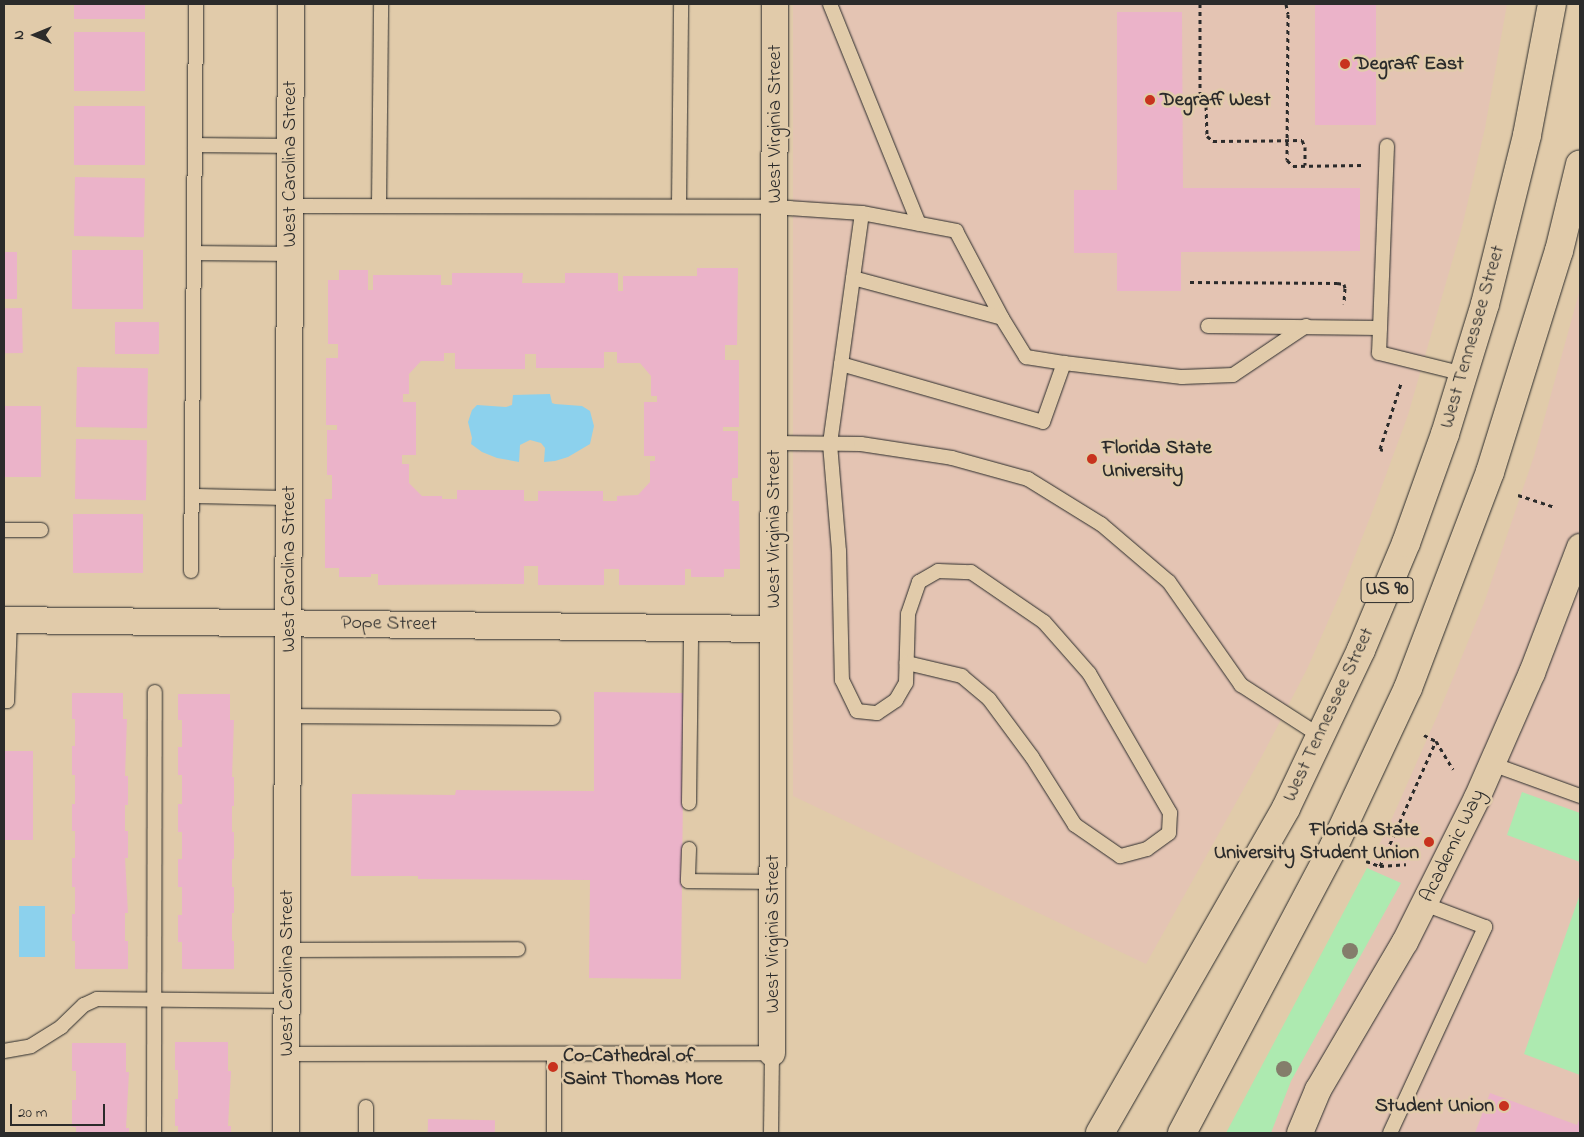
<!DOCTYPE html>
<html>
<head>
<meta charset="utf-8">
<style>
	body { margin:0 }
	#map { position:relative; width:1584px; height:1137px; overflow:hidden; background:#e1cbaa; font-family:"Indie Flower",sans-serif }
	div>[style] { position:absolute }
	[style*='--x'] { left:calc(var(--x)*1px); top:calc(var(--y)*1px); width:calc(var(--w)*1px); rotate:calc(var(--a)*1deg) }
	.built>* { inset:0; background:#e4c4b3 }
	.green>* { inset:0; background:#adeab0 }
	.water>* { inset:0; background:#8cd1ed; transform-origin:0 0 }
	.building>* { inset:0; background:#ebb3c9; transform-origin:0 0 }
	.path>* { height:3px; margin-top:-1.5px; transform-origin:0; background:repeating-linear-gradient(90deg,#2b2b2b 0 4px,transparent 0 8px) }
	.roads { filter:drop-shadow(0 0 1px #2b2b2b) drop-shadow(0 0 1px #2b2b2b) }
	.service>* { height:14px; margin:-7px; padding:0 7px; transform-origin:7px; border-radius:7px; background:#e1cbaa }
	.minor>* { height:26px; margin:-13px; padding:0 13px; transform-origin:13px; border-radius:13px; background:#e1cbaa }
	.primary>* { height:28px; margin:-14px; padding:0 14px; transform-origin:14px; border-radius:14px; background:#e1cbaa }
	.trees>* { width:16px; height:16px; margin:-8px; border-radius:50%; background:#847d6b }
	.dots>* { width:14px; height:14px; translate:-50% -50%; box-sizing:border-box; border:2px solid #e1cbaa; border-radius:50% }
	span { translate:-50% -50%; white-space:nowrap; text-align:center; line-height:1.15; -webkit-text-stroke:5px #e1cbaa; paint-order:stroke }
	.shield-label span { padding:1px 4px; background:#e1cbaa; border:1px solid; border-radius:4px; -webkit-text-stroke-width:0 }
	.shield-label { font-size:19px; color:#2b2b2b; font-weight:700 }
	.poi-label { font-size:20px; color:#2b2b2b; font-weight:700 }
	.left { translate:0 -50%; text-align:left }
	.right { translate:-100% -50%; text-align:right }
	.street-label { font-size:20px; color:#2b2b2b }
	.frame { position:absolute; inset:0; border:5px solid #2b2b2b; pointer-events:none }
	.north { position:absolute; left:10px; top:10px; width:50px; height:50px; -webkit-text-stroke:4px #e1cbaa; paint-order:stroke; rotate:270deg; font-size:14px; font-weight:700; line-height:20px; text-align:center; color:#2b2b2b }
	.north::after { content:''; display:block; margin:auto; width:18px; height:22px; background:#2b2b2b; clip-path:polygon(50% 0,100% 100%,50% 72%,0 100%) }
	.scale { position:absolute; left:10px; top:1104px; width:95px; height:22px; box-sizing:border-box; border:2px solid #2b2b2b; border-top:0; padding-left:6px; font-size:15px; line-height:18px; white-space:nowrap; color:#2b2b2b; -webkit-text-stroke:4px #e1cbaa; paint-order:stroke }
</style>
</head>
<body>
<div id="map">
	<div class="built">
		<div style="clip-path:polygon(793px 4px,1507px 4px,1485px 128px,1462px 227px,1408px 415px,1376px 502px,1341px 592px,1307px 669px,1262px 756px,1146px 964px,793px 796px)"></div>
		<div style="clip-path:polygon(1580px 289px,1580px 1133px,1226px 1133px,1351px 903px,1393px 816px,1439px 712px,1484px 603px,1534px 456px)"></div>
	</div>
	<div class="green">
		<div style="clip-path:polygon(1522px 792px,1580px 813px,1580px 862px,1507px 835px)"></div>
		<div style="clip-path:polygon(1367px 868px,1401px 883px,1291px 1081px,1271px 1133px,1226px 1133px)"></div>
		<div style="clip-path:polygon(1580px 894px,1580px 1075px,1524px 1054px)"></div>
	</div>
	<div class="water">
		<div style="clip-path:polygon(550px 394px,552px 403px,555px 404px,582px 406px,590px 411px,594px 426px,590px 444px,568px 457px,555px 461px,544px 462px,545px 448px,541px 443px,530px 440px,520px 445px,519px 462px,497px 458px,482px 452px,471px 444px,472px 438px,468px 422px,472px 410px,477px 405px,506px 407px,512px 405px,513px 395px)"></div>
		<div style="left:19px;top:906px;width:26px;height:51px"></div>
	</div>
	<div class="building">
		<div style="left:74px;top:4px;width:71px;height:15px"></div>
		<div style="left:1315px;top:4px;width:61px;height:121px"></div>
		<div style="clip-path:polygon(1117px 12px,1182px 12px,1183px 188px,1360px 188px,1360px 251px,1181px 252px,1181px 291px,1117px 291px,1117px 253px,1074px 253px,1074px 190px,1117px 190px)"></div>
		<div style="left:74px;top:32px;width:71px;height:59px"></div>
		<div style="left:74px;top:106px;width:71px;height:59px"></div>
		<div style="left:75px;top:177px;width:70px;height:59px;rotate:1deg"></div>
		<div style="left:72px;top:250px;width:71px;height:59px"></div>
		<div style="left:4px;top:252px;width:13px;height:47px"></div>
		<div style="clip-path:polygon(evenodd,697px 268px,738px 268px,737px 345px,725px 345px,725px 360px,739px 360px,739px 427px,723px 427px,723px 431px,738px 431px,738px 478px,732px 478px,732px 501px,739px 501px,740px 569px,724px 569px,724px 577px,691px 577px,691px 569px,685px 569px,685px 585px,619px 585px,619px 569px,604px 569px,604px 585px,538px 585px,538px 566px,524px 566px,524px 584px,378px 585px,378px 574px,371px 574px,371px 577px,339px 577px,339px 568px,325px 568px,325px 499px,332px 499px,332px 475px,327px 475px,327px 430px,337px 430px,337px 425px,326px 425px,326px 358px,338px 358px,338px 344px,328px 344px,328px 280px,339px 280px,339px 270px,368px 270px,368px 290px,373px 290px,373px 275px,441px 275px,441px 285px,452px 285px,452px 273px,523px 273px,522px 283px,565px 283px,565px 273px,618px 273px,618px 291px,623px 291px,623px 276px,697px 276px,697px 268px,604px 352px,617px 352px,617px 363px,640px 363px,651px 376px,651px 396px,657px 396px,657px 402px,644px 402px,644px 456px,655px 456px,655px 461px,650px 461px,650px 482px,638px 495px,617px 496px,617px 501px,603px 501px,603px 491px,538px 491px,538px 501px,524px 501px,524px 490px,457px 490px,457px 499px,442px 499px,442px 496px,422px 496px,409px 483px,409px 464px,402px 464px,402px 455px,416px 455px,416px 402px,403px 402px,403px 394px,409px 394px,409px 374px,421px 361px,444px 361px,444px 353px,455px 353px,455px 369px,525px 369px,525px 354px,536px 354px,536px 368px,604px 368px,604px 352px)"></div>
		<div style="left:22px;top:308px;width:45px;height:18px;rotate:89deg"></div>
		<div style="left:115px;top:322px;width:44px;height:32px"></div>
		<div style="left:77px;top:367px;width:71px;height:60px;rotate:1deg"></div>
		<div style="left:4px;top:406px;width:37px;height:71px"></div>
		<div style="left:76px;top:439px;width:71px;height:60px;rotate:1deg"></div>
		<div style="left:73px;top:514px;width:70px;height:59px"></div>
		<div style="clip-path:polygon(594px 692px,684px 693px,681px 979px,589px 978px,590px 880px,418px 879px,418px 876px,351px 876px,352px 794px,455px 795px,456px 790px,594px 791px)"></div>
		<div style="clip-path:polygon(72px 693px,123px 693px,123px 719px,127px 719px,125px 776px,128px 776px,128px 805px,125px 805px,125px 831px,128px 831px,128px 858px,125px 858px,128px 913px,125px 913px,125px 941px,128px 941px,128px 969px,75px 969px,75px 941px,72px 941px,72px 914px,75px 914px,75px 887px,72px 887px,72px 858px,75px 858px,75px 831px,72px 831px,72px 804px,75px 804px,75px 775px,72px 775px,72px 746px,75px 746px,75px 719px,72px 719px)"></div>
		<div style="clip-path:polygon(178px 694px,230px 694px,230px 720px,234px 720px,232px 777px,234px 777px,234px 806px,232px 806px,232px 832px,234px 832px,234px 859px,232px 859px,232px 887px,234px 887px,234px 913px,232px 913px,232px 941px,234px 941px,234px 969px,182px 969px,182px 942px,178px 942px,178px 915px,182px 915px,182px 887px,178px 887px,178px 859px,182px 859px,182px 832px,178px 832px,178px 804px,182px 804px,182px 775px,178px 775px,178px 747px,182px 747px,182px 720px,178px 720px)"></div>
		<div style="left:4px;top:751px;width:29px;height:89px"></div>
		<div style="clip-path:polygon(175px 1042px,228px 1042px,228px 1071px,231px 1071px,228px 1126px,231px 1126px,231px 1133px,178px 1133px,178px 1126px,175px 1126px,175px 1099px,178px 1099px,178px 1070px,175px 1070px)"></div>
		<div style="clip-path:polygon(72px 1043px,126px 1043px,126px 1072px,129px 1072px,126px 1128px,129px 1128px,129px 1133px,76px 1133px,76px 1127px,72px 1127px,72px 1100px,76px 1100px,76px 1071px,72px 1071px)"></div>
		<div style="clip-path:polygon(1490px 1093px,1577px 1125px,1580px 1118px,1580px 1133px,1475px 1133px)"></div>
		<div style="left:428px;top:1119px;width:67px;height:14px;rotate:1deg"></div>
	</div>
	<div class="path">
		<div style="--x:1200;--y:4;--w:95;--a:90"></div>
		<div style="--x:1200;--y:99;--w:9;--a:49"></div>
		<div style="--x:1206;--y:106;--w:30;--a:88"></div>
		<div style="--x:1207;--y:136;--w:8;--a:40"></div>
		<div style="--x:1213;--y:141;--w:89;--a:-0.6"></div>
		<div style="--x:1302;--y:140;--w:8;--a:67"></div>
		<div style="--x:1305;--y:147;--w:18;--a:90"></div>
		<div style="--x:1286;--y:4;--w:10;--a:79"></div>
		<div style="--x:1288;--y:14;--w:146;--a:90.4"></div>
		<div style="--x:1287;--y:160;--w:8;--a:45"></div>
		<div style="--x:1293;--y:166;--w:70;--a:-0.8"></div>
		<div style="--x:1190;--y:282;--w:147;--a:0.4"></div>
		<div style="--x:1337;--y:283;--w:7;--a:8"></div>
		<div style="--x:1344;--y:284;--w:4;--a:76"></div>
		<div style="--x:1345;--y:288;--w:16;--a:94"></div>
		<div style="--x:1383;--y:450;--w:3;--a:-162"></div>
		<div style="--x:1380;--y:449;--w:69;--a:-72.3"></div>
		<div style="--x:1518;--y:495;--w:39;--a:18"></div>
		<div style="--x:1424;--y:735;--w:13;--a:27"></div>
		<div style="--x:1436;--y:741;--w:33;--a:59"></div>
		<div style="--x:1366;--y:861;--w:15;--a:20"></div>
		<div style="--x:1380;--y:866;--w:26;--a:-4"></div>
		<div style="--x:1380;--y:866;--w:137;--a:-65.9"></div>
	</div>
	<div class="roads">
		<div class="service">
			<div style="--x:830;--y:4;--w:237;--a:68"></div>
			<div style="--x:195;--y:145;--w:96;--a:0.6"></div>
			<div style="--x:1387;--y:146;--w:207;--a:92.2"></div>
			<div style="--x:1379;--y:353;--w:88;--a:13.9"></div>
			<div style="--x:290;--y:206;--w:484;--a:0.1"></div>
			<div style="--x:774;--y:207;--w:88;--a:3.9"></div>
			<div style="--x:862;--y:213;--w:96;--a:10.8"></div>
			<div style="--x:956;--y:231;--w:98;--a:62.1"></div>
			<div style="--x:1002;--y:318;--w:46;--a:58.4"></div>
			<div style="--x:1026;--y:357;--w:38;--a:9"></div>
			<div style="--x:1064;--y:363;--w:119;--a:6.8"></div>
			<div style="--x:1182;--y:377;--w:51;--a:-2.2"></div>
			<div style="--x:1233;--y:375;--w:88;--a:-33.9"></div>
			<div style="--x:379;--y:206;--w:202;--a:-89.4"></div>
			<div style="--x:679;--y:206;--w:202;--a:-89.4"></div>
			<div style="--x:862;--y:213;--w:233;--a:97.9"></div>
			<div style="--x:830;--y:444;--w:107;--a:85.2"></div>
			<div style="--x:839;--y:551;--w:129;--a:88.7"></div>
			<div style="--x:842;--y:680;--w:34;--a:64"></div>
			<div style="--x:857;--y:711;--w:20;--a:6"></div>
			<div style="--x:877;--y:713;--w:23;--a:-34"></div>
			<div style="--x:896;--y:700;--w:20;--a:-60"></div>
			<div style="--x:906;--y:683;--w:69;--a:-88.3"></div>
			<div style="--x:908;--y:614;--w:34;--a:-71"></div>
			<div style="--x:919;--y:582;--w:22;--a:-30"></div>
			<div style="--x:938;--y:571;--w:33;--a:2"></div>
			<div style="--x:971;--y:572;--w:88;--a:34.4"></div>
			<div style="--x:1044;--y:622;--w:68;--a:48.6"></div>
			<div style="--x:1089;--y:673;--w:162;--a:59.9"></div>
			<div style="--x:1170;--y:813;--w:20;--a:93"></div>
			<div style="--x:1169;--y:833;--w:27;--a:144"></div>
			<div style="--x:1147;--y:849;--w:28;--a:165"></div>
			<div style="--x:1120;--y:856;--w:55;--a:-145.4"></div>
			<div style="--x:1075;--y:825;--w:80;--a:-122.3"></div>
			<div style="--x:1032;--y:757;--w:72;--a:-126.6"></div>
			<div style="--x:989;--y:699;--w:35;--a:-140"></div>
			<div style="--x:962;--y:676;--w:57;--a:-166.7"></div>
			<div style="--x:194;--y:253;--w:96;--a:0.6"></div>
			<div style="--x:853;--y:278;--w:154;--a:15"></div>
			<div style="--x:1208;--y:326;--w:172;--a:0.7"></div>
			<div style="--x:841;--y:364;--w:210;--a:16"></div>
			<div style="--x:1043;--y:422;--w:63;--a:-70.4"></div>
			<div style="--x:774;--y:443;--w:87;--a:0.7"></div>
			<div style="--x:861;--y:444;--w:92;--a:8.7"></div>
			<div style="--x:952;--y:458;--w:79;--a:15.4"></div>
			<div style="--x:1028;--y:479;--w:86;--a:31.7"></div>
			<div style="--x:1101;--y:524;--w:89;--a:40.5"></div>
			<div style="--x:1169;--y:582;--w:126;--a:55"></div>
			<div style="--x:1241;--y:685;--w:94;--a:32.8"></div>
			<div style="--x:192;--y:496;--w:97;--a:1.2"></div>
			<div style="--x:4;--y:530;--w:37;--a:0"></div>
			<div style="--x:191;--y:571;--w:567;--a:-89.49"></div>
			<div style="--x:4;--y:701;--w:3;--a:0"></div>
			<div style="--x:7;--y:701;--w:81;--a:-87.9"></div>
			<div style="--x:288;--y:716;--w:265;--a:0.4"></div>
			<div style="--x:1492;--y:764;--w:94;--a:20"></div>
			<div style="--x:689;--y:803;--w:175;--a:-89.3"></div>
			<div style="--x:689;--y:849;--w:32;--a:92"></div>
			<div style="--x:688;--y:881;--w:85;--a:0.7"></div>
			<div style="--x:287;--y:950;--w:231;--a:-0.2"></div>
			<div style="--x:4;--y:1051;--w:27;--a:-10"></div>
			<div style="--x:31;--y:1046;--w:36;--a:-32"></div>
			<div style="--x:61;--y:1027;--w:32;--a:-44"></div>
			<div style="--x:84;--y:1005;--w:14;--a:-25"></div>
			<div style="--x:97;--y:999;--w:190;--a:0.6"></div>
			<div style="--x:286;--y:1054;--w:486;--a:-0.1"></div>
			<div style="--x:772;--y:1053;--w:80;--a:90.7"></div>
			<div style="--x:554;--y:1054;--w:79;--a:90"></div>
			<div style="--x:366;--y:1107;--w:26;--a:90"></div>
			<div style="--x:154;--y:1133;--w:441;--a:-89.9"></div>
			<div style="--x:1390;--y:1133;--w:227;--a:-65.2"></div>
			<div style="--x:1485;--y:927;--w:65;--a:-159.3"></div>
		</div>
		<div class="minor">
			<div style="--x:4;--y:620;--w:769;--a:0.67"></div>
			<div style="--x:772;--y:1053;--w:1049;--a:-89.84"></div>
			<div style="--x:286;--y:1133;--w:1129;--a:-89.75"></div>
			<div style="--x:1300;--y:1133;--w:47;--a:-67.3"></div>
			<div style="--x:1318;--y:1090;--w:172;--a:-59.6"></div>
			<div style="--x:1405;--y:942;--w:161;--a:-63.4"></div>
			<div style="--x:1477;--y:798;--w:137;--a:-66.3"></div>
			<div style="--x:1532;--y:673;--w:135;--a:-69.1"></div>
		</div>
		<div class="primary">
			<div style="--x:1100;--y:1133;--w:374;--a:-60.2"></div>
			<div style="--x:1286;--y:808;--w:175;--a:-64.6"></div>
			<div style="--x:1361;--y:650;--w:116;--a:-67.2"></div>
			<div style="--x:1406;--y:543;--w:116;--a:-70.3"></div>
			<div style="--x:1445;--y:434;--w:136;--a:-72.9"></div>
			<div style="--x:1485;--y:304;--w:174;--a:-76"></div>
			<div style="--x:1527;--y:135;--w:133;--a:-79.2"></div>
			<div style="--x:1182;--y:1133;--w:325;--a:-62.1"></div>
			<div style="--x:1334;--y:846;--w:174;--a:-64.9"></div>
			<div style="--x:1408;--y:688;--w:231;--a:-69.2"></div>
			<div style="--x:1490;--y:472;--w:232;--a:-72.7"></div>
			<div style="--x:1559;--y:251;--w:89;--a:-76.4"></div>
		</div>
	</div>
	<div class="trees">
		<div style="left:1350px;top:951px"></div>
		<div style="left:1284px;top:1069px"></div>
	</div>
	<div class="dots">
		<div style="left:1345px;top:64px;background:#c8321e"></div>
		<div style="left:1150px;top:100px;background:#c8321e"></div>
		<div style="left:1092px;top:459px;background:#c8321e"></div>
		<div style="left:1429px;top:842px;background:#c8321e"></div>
		<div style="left:553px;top:1067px;background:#c8321e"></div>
		<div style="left:1504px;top:1106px;background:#c8321e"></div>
	</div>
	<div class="shield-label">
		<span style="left:1387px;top:590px">US 90</span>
	</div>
	<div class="poi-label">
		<span class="left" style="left:1355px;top:64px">Degraff East</span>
		<span class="left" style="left:1160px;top:100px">Degraff West</span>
		<span class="left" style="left:1102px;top:460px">Florida State<br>University</span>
		<span class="right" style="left:1419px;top:842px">Florida State<br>University Student Union</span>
		<span class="left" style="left:563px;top:1068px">Co-Cathedral of<br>Saint Thomas More</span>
		<span class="right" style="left:1494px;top:1106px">Student Union</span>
	</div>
	<div class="street-label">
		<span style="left:775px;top:124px;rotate:-90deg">West Virginia Street</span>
		<span style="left:290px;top:164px;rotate:-90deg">West Carolina Street</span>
		<span style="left:1473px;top:337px;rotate:-74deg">West Tennessee Street</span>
		<span style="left:774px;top:529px;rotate:-90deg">West Virginia Street</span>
		<span style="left:289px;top:569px;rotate:-90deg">West Carolina Street</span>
		<span style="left:389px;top:624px;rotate:1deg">Pope Street</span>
		<span style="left:1329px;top:715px;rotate:-65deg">West Tennessee Street</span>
		<span style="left:1453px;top:846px;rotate:-64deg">Academic Way</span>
		<span style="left:773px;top:934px;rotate:-90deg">West Virginia Street</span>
		<span style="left:287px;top:973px;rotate:-90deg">West Carolina Street</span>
	</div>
	<div class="frame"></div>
	<div class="north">N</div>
	<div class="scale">20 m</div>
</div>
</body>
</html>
